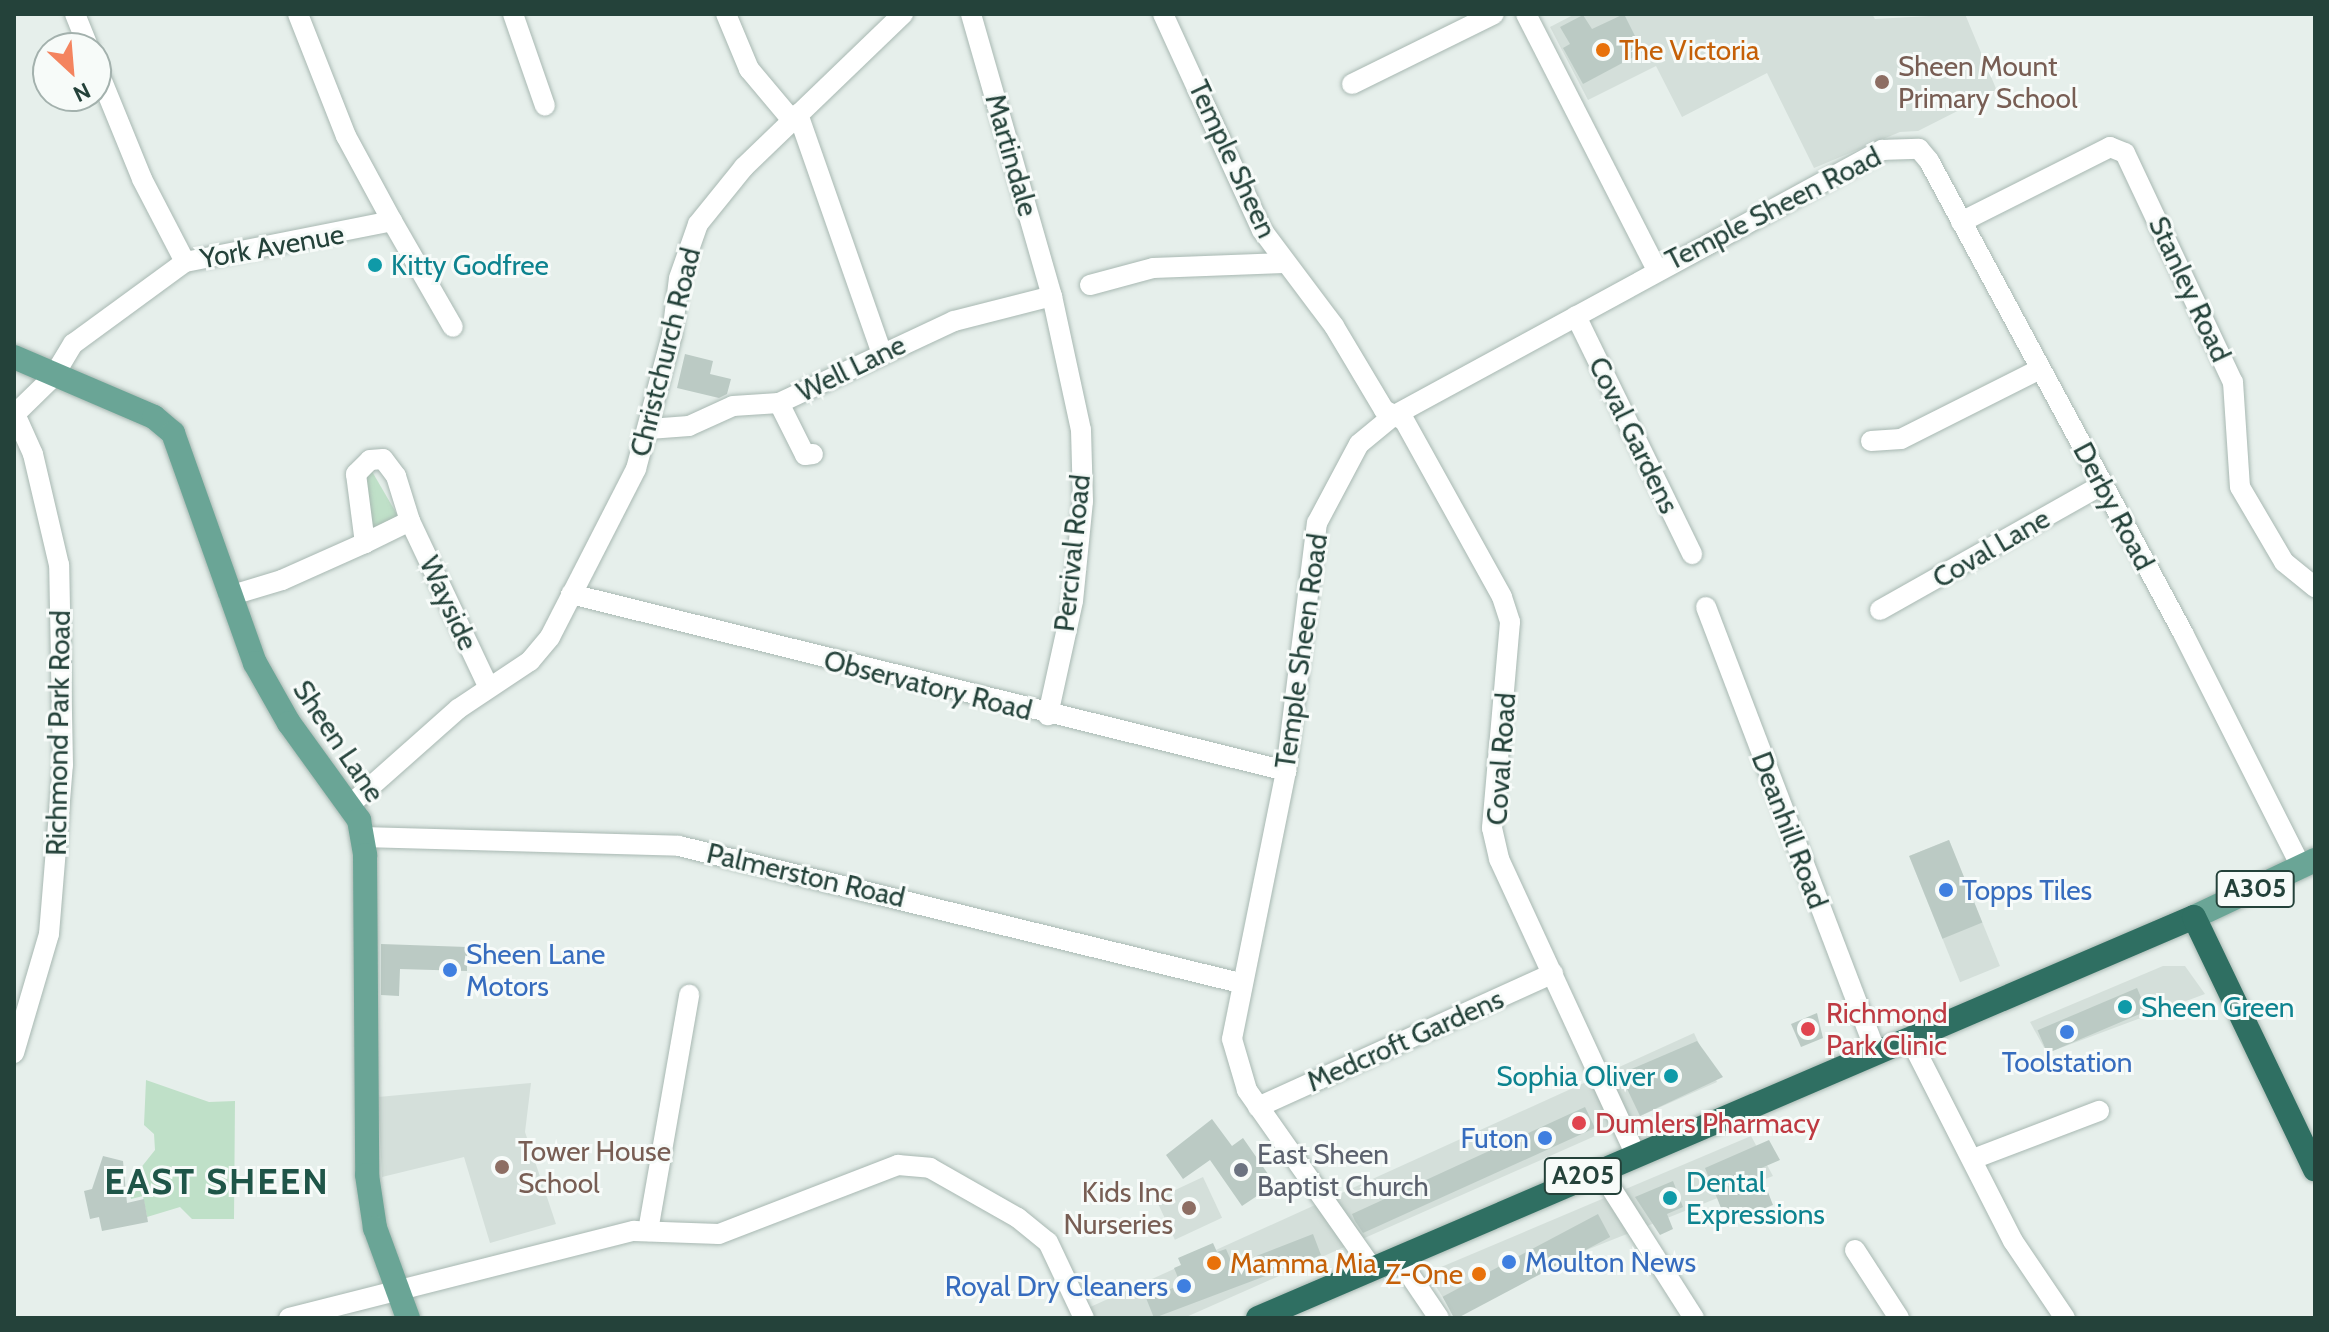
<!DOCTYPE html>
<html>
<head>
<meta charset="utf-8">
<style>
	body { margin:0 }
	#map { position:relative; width:2329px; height:1332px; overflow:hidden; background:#e6efeb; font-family:Cabin,sans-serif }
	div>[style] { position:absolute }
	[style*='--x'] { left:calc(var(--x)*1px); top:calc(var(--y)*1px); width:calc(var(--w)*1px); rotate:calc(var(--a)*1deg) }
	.built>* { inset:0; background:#d4dfda; transform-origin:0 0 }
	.green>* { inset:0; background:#bfe0c8 }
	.building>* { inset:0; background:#bbcac4; transform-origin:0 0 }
	.roads { filter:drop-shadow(0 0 2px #a8b8b2) drop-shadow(0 0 2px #a8b8b2) }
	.minor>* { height:20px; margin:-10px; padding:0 10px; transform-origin:10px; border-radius:10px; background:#fff }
	.major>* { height:24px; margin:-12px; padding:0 12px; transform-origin:12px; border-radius:12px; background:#6aa596 }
	.highway>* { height:24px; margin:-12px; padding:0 12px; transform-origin:12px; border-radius:12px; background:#2f6f62 }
	.dots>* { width:22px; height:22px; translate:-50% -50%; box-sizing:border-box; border:4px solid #f7fbf9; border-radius:50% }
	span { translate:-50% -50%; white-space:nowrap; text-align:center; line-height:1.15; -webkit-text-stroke:6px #f7fbf9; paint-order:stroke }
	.shield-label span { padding:2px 6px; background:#f7fbf9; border:2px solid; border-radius:6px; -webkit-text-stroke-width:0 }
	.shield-label { font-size:26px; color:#24423a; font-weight:700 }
	.food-label { font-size:28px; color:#c56008 }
	.left { translate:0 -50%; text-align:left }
	.right { translate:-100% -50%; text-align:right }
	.education-label { font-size:28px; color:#785e54 }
	.street-label { font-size:28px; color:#24423a }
	.culture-label { font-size:28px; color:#0d838f }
	.shop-label { font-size:28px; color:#366cbe }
	.health-label { font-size:28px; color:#be3a42 }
	.worship-label { font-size:28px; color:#5b616d }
	.district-label { font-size:36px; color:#1f5548; font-weight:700; letter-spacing:2px }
	.frame { position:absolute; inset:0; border:16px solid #24423a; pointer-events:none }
	.north { position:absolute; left:32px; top:32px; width:80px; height:80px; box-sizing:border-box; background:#f7fbf9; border:2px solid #a3b1ad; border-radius:50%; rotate:154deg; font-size:22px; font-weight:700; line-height:32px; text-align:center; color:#24423a }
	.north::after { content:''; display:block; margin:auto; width:28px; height:36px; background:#f4845f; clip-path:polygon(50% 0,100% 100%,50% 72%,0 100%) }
</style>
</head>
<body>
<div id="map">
	<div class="built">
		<div style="clip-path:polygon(1575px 14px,1872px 14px,1875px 19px,1965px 14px,1997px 91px,1918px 131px,1900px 132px,1814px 168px,1767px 73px,1682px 117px,1656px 66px,1588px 100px,1550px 27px)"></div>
		<div style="left:1949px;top:840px;width:136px;height:43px;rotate:68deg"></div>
		<div style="clip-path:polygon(2163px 966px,2185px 966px,2205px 994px,2047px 1053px,2030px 1022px)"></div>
		<div style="clip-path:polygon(1694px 1033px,1717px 1082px,1184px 1318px,1066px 1318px)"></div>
		<div style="clip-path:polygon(531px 1083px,525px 1132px,556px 1224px,490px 1243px,464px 1157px,382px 1177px,378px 1097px)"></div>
		<div style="clip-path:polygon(1751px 1136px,1773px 1176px,1448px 1305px,1427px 1273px)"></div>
		<div style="left:1203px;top:1177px;width:45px;height:52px;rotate:65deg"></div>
	</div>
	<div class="green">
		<div style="clip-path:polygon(370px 468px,398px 516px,369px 530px,365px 472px)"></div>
		<div style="clip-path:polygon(146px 1080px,209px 1102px,235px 1101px,234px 1219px,192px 1219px,180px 1207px,147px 1217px,143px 1196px,131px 1199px,128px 1184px,155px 1150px,154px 1134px,144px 1125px)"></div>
	</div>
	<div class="building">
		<div style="clip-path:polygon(1624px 14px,1643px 52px,1583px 84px,1563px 48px,1570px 44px,1560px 27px,1583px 15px,1592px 29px)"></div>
		<div style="clip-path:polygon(685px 354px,713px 361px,710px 374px,731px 379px,727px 394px,719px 398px,677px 388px)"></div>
		<div style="left:1949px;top:840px;width:89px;height:43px;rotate:68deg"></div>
		<div style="clip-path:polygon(381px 944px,467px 947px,467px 971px,400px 969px,399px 996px,381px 995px)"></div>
		<div style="left:2137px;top:988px;width:25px;height:108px;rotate:67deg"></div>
		<div style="clip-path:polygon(1817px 1013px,1823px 1038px,1801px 1047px,1791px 1024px)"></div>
		<div style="clip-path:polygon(1697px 1041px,1723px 1077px,1640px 1116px,1620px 1074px)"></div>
		<div style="clip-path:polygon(1585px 1107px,1595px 1128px,1363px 1233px,1355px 1221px,1352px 1214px)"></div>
		<div style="clip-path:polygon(1212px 1119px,1232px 1146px,1243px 1138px,1275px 1184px,1242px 1206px,1210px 1160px,1183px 1179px,1166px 1155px)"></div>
		<div style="clip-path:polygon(1769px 1140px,1780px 1160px,1759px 1169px,1773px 1205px,1727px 1223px,1705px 1168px)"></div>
		<div style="clip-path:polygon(103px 1156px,123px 1161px,127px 1203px,144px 1199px,148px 1222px,102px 1231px,99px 1217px,90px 1219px,84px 1191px,92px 1189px)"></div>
		<div style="clip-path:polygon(1673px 1181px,1683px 1207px,1667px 1214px,1673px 1229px,1660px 1235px,1635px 1197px)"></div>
		<div style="left:1598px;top:1214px;width:26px;height:176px;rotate:62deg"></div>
		<div style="clip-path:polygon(1313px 1234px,1321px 1255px,1154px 1318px,1146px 1298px,1181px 1285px,1174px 1268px,1181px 1265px,1178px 1258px,1213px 1243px,1217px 1252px,1226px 1249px,1233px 1265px)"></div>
	</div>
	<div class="roads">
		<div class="minor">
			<div style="--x:75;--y:14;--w:37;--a:68"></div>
			<div style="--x:513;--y:14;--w:97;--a:70.8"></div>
			<div style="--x:726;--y:14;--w:60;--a:67.3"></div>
			<div style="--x:749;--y:69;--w:65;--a:50"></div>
			<div style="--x:971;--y:14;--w:293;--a:74"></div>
			<div style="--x:1052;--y:296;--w:137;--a:77.8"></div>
			<div style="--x:1081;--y:430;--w:71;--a:88.4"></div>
			<div style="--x:1083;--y:501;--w:100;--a:95.7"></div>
			<div style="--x:1073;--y:601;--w:117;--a:102.4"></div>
			<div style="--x:1163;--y:14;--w:238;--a:65.4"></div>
			<div style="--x:1262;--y:230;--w:120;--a:53.1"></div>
			<div style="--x:1334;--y:326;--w:98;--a:59.2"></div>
			<div style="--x:1384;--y:410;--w:22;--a:27"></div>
			<div style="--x:1404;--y:420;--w:202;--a:61"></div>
			<div style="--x:1502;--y:597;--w:26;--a:72"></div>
			<div style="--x:1510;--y:622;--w:207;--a:95"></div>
			<div style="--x:1492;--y:828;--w:32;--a:77"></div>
			<div style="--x:1499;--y:859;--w:325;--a:65.2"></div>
			<div style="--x:1526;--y:14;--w:285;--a:62.9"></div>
			<div style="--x:96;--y:66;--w:122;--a:67.8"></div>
			<div style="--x:142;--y:179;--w:93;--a:62.6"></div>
			<div style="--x:1352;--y:84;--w:158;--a:-26.2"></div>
			<div style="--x:798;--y:114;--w:251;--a:70.7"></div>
			<div style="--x:392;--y:221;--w:122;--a:60.1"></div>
			<div style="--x:1961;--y:222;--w:167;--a:-26.7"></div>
			<div style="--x:2110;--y:147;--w:16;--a:22"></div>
			<div style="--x:2125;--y:153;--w:253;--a:64.8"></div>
			<div style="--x:2233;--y:382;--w:105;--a:86.2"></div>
			<div style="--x:2240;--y:487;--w:87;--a:59.6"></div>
			<div style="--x:2284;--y:562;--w:40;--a:39"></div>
			<div style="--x:1090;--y:285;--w:65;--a:-15.1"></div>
			<div style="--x:1153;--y:268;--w:131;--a:-2.2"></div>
			<div style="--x:1576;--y:316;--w:265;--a:64"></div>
			<div style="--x:779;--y:403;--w:58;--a:63.4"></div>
			<div style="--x:805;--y:455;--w:8;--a:-7"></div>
			<div style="--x:14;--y:415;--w:54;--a:-44.3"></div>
			<div style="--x:53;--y:377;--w:39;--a:-59"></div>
			<div style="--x:73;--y:344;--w:139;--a:-36.2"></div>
			<div style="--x:185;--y:262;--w:211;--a:-11.2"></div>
			<div style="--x:392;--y:221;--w:97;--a:-118.4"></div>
			<div style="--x:346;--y:136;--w:131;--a:-111.5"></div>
			<div style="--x:649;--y:429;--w:40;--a:-4.3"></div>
			<div style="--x:689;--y:426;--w:48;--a:-24.4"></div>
			<div style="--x:733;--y:406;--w:46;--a:-3.7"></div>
			<div style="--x:779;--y:403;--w:193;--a:-25.1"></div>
			<div style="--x:954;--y:321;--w:101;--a:-14.3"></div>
			<div style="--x:1871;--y:441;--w:30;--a:-4"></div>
			<div style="--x:1901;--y:439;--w:156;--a:-26.7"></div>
			<div style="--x:410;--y:521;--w:183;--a:64.7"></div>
			<div style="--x:571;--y:594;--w:737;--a:13.9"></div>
			<div style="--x:229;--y:596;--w:55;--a:-16.8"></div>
			<div style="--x:282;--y:580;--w:91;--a:-24"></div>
			<div style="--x:365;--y:543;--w:50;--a:-26.1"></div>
			<div style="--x:410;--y:521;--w:47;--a:-107.3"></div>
			<div style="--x:396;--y:476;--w:21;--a:-127"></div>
			<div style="--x:383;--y:459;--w:13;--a:176"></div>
			<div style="--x:370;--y:460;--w:20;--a:135"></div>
			<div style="--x:356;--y:474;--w:70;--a:82.6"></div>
			<div style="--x:1706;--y:607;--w:477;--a:69.1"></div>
			<div style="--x:1880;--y:610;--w:255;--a:-29.4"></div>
			<div style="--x:351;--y:804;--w:143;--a:-41.6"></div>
			<div style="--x:458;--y:709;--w:87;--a:-33.7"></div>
			<div style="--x:530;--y:661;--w:31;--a:-50"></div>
			<div style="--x:550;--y:637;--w:189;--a:-62.9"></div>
			<div style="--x:636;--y:469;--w:139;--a:-75"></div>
			<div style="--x:672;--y:335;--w:57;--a:-83"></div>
			<div style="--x:679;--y:278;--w:57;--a:-70.6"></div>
			<div style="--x:698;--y:224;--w:73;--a:-51.1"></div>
			<div style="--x:744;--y:167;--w:221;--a:-43.9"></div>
			<div style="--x:363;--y:837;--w:316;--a:1.6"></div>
			<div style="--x:679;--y:846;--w:577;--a:13.72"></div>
			<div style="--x:1909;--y:1037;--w:229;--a:63"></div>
			<div style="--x:2013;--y:1241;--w:93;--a:56"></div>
			<div style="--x:14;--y:1053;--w:124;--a:-73.6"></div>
			<div style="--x:49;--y:934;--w:170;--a:-85.3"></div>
			<div style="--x:63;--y:765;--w:200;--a:-91.1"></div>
			<div style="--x:59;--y:565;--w:114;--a:-103.2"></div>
			<div style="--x:33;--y:454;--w:44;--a:-114.2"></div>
			<div style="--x:1258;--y:1107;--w:324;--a:-24.4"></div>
			<div style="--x:1973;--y:1159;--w:135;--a:-20.9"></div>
			<div style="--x:1599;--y:1169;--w:177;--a:57.5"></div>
			<div style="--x:648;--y:1231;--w:240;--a:-80.1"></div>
			<div style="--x:1855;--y:1250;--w:81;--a:57.1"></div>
			<div style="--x:1399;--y:1259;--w:71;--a:55.9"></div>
			<div style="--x:1372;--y:1268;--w:218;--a:-125.1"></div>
			<div style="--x:1247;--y:1090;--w:53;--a:-106.4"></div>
			<div style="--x:1232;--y:1039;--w:273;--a:-78.6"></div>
			<div style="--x:1286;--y:771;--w:250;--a:-82.9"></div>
			<div style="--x:1317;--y:523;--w:89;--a:-62"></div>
			<div style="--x:1359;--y:444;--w:44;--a:-39.5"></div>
			<div style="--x:1393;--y:416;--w:557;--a:-28.54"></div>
			<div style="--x:1882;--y:150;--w:37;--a:-2"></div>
			<div style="--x:1919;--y:149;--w:16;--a:50"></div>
			<div style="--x:1929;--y:161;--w:536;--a:61.71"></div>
			<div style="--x:2183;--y:633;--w:262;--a:63.2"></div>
			<div style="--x:289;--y:1318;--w:356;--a:-14.2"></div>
			<div style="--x:634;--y:1231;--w:85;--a:2"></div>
			<div style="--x:719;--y:1234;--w:192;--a:-21.1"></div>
			<div style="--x:898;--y:1165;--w:32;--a:5"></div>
			<div style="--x:930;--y:1168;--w:101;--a:29.6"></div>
			<div style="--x:1018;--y:1218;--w:38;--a:39"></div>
			<div style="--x:1048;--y:1242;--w:84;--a:64.7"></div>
		</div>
		<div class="major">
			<div style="--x:14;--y:357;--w:152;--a:23.2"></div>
			<div style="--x:154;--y:417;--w:25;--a:40"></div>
			<div style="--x:173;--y:433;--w:244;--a:70.4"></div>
			<div style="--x:255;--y:663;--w:69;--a:60.5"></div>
			<div style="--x:289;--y:723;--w:120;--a:54.2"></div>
			<div style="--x:359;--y:820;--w:36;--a:80"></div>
			<div style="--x:365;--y:855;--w:320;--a:89.6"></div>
			<div style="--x:367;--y:1175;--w:54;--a:81.4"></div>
			<div style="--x:375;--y:1228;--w:96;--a:69.9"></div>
			<div style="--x:2194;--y:917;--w:134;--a:-25.2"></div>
		</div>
		<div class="highway">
			<div style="--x:1258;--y:1318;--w:1018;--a:-23.19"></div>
			<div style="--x:2194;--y:917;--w:280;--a:64.4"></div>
		</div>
	</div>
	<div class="dots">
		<div style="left:1603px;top:50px;background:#e8710a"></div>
		<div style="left:1882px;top:82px;background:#8d6e63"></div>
		<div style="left:375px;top:265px;background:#0f9aa8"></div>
		<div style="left:1946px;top:890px;background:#3f7fe0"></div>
		<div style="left:450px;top:970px;background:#3f7fe0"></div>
		<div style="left:2125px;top:1007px;background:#0f9aa8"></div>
		<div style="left:1808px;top:1029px;background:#e0444e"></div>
		<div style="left:2067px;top:1032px;background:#3f7fe0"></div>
		<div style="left:1671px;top:1076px;background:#0f9aa8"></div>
		<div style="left:1579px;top:1123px;background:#e0444e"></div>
		<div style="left:1545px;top:1138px;background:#3f7fe0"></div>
		<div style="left:502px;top:1167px;background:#8d6e63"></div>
		<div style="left:1241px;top:1170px;background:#6b7280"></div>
		<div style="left:1670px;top:1198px;background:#0f9aa8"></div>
		<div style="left:1189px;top:1208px;background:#8d6e63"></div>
		<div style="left:1509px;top:1262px;background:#3f7fe0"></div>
		<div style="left:1214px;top:1263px;background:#e8710a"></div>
		<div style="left:1479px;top:1274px;background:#e8710a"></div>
		<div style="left:1184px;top:1286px;background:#3f7fe0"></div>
	</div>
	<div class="shield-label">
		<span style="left:2255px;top:889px">A305</span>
		<span style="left:1583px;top:1176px">A205</span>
	</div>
	<div class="food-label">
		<span class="left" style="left:1619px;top:50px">The Victoria</span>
		<span class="left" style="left:1230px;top:1263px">Mamma Mia</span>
		<span class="right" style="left:1463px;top:1274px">Z-One</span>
	</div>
	<div class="education-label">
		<span class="left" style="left:1898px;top:82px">Sheen Mount<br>Primary School</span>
		<span class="left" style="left:518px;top:1167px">Tower House<br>School</span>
		<span class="right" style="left:1173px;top:1208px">Kids Inc<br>Nurseries</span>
	</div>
	<div class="street-label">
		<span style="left:1012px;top:155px;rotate:74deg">Martindale</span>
		<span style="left:1233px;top:159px;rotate:65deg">Temple Sheen</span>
		<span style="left:1773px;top:208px;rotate:-27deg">Temple Sheen Road</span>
		<span style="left:272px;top:246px;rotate:-10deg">York Avenue</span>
		<span style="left:2190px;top:289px;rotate:65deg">Stanley Road</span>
		<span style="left:665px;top:352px;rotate:-76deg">Christchurch Road</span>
		<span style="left:851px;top:368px;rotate:-26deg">Well Lane</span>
		<span style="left:1634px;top:435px;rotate:64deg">Coval Gardens</span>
		<span style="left:2114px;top:506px;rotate:62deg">Derby Road</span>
		<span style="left:1991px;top:548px;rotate:-30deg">Coval Lane</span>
		<span style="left:1072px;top:553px;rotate:-84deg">Percival Road</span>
		<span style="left:449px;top:603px;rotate:65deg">Wayside</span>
		<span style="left:1301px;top:651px;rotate:-82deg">Temple Sheen Road</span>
		<span style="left:928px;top:685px;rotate:14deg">Observatory Road</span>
		<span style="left:58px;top:733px;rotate:-89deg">Richmond Park Road</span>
		<span style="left:339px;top:741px;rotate:56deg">Sheen Lane</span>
		<span style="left:1501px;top:759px;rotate:-86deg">Coval Road</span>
		<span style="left:1790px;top:830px;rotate:69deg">Deanhill Road</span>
		<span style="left:806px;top:875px;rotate:13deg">Palmerston Road</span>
		<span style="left:1405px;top:1040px;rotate:-24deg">Medcroft Gardens</span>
	</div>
	<div class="culture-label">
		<span class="left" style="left:391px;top:265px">Kitty Godfree</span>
		<span class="left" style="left:2141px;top:1007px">Sheen Green</span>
		<span class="right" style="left:1655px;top:1076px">Sophia Oliver</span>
		<span class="left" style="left:1686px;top:1198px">Dental<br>Expressions</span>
	</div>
	<div class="shop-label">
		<span class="left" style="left:1962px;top:890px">Topps Tiles</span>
		<span class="left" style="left:466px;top:970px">Sheen Lane<br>Motors</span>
		<span style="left:2067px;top:1062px">Toolstation</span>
		<span class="right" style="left:1529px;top:1138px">Futon</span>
		<span class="left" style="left:1525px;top:1262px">Moulton News</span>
		<span class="right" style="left:1168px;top:1286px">Royal Dry Cleaners</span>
	</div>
	<div class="health-label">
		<span class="left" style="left:1826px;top:1029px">Richmond<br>Park Clinic</span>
		<span class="left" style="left:1595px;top:1123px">Dumlers Pharmacy</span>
	</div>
	<div class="worship-label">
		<span class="left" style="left:1257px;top:1170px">East Sheen<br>Baptist Church</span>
	</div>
	<div class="district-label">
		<span style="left:217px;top:1182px">EAST SHEEN</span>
	</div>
	<div class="frame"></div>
	<div class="north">N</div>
</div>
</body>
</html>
